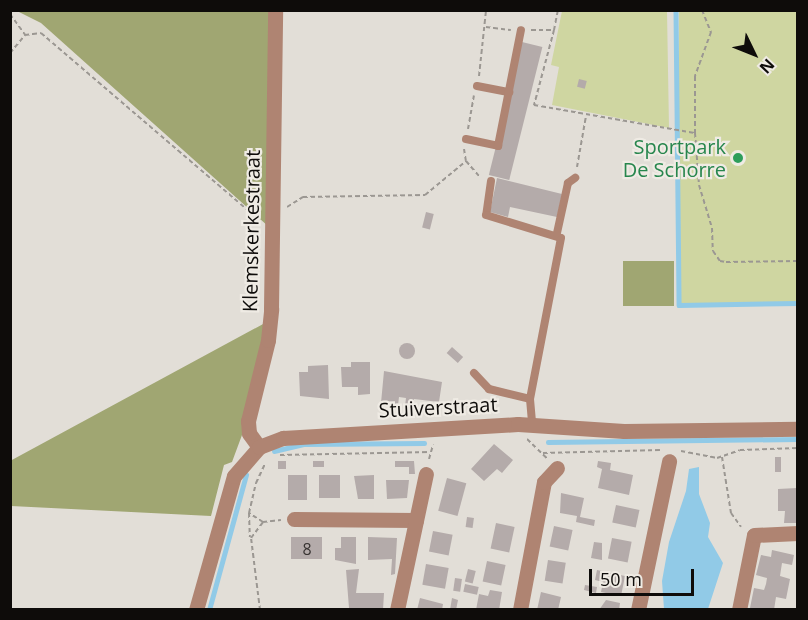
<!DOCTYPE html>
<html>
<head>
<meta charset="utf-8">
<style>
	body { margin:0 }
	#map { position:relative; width:808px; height:620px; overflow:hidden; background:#e2ded7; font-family:"Open Sans",sans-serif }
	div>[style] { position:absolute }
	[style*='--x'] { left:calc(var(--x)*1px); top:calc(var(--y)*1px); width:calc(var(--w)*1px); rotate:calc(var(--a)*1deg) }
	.green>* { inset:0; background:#cfd6a1; transform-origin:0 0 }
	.forest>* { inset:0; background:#a0a672; transform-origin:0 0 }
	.water>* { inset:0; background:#91cae7 }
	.stream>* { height:4.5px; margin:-2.25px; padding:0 2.25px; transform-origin:2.25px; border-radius:2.25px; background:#91cae7 }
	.building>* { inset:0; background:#b4abaa; transform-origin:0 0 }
	.round { border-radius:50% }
	.path>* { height:2px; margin-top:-1px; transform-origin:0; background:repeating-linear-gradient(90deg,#9b9792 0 4.5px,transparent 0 7.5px) }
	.lane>* { height:8px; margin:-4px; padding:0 4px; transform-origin:4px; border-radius:4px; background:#af8472 }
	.street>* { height:15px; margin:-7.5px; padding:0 7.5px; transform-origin:7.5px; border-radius:7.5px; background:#af8472 }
	.dots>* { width:16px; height:16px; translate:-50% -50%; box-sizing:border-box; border:3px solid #efebe4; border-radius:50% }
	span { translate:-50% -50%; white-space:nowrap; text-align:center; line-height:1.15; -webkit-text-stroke:4.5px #efebe4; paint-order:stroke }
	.number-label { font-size:16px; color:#383432 }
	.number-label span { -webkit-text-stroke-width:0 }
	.leisure-label { font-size:20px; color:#27864d }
	.right { translate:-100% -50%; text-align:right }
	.street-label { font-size:20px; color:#0e0c0a }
	.frame { position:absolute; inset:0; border:12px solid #0e0c0a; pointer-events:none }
	.north { position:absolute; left:724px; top:24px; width:60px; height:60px; -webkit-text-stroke:4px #efebe4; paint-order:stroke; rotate:133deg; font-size:16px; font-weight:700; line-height:24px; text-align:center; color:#0e0c0a }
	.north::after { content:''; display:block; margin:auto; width:21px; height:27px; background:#0e0c0a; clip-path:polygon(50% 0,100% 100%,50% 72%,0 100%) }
	.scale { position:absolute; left:589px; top:569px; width:105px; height:27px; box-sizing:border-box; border:3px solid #0e0c0a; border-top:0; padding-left:8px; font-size:18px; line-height:21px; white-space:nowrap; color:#0e0c0a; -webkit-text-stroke:4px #efebe4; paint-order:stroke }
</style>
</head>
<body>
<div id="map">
	<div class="green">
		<div style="clip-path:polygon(562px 11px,667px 11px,669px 128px,552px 105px,559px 67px,551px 65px)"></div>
		<div style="left:679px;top:11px;width:118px;height:295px"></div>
	</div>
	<div class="forest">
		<div style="clip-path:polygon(17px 11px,270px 11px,269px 227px,41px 23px)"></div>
		<div style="left:623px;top:261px;width:51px;height:45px"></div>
		<div style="clip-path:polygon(265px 323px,242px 435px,232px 462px,224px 465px,211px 516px,11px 506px,10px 461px)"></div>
	</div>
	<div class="water">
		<div style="clip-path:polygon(699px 467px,699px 494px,710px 523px,708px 537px,723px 563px,708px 609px,664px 609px,662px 581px,669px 542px,686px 491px,689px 469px)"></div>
	</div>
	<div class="stream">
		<div style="--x:676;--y:10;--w:295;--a:89.4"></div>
		<div style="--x:679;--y:305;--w:119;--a:-1"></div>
		<div style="--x:548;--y:442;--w:250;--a:-0.7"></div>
		<div style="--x:274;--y:451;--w:32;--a:-13"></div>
		<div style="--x:305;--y:444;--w:119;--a:-0.5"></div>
		<div style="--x:209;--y:610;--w:140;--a:-74.7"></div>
	</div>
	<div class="building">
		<div style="left:522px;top:42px;width:21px;height:137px;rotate:14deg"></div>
		<div style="left:579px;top:79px;width:8px;height:8px;rotate:14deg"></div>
		<div style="clip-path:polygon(497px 178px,562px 194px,557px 217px,510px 207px,508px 217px,490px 212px)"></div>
		<div style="left:426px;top:212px;width:8px;height:16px;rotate:14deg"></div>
		<div class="round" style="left:399px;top:343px;width:16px;height:16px"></div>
		<div style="left:452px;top:347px;width:15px;height:8px;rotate:42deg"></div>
		<div style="clip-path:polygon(351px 362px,370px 362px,370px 394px,358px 395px,358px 387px,342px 387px,341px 367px,351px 367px)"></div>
		<div style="clip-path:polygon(328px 365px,329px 399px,300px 396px,299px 372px,308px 372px,308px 366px)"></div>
		<div style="clip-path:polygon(384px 371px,442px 382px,439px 402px,414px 399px,413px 407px,405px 406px,406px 398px,399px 397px,398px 405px,381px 403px)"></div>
		<div style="clip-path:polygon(494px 444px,513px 460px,502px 473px,497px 469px,484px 481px,471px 469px)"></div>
		<div style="left:775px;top:457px;width:6px;height:15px"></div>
		<div style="left:278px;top:461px;width:8px;height:8px"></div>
		<div style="left:313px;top:461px;width:11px;height:6px"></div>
		<div style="clip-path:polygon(395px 461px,414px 461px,415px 474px,409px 474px,409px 467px,395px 467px)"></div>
		<div style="clip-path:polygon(598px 461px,611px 463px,610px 470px,633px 475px,629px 495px,598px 488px,602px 469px,597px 467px)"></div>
		<div style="left:288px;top:475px;width:19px;height:25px"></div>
		<div style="left:319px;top:475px;width:21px;height:23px"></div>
		<div style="clip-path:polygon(374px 475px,374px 499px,358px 499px,354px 476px)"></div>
		<div style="left:447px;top:478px;width:20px;height:34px;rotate:15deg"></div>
		<div style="clip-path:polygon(386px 480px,409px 480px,407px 498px,387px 499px)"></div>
		<div style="clip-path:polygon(797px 488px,798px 523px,784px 523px,785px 511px,778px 511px,778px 489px)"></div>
		<div style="clip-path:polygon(561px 493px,584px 498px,580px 517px,595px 520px,594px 526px,576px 522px,577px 516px,560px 513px)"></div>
		<div style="left:616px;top:505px;width:24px;height:18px;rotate:12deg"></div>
		<div style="left:467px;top:517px;width:7px;height:10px;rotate:8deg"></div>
		<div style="left:496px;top:523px;width:19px;height:26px;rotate:12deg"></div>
		<div style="left:554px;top:526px;width:19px;height:21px;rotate:12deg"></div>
		<div style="left:433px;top:531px;width:20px;height:21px;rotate:11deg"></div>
		<div style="left:322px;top:537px;width:22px;height:31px;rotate:90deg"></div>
		<div style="clip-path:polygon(341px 537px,356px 537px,356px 564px,335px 560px,335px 548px,341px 548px)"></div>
		<div style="clip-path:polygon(368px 537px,397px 538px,395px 574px,391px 575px,392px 559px,368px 560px)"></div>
		<div style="left:612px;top:538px;width:20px;height:21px;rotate:11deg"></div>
		<div style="clip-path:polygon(594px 542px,602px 543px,602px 560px,591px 558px)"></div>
		<div style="clip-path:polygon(772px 550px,794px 555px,792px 565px,782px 563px,780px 576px,790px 579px,786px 599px,776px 597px,774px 610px,750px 608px,754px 588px,764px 590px,766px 584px,767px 578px,756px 575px,761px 555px,771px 557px)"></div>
		<div style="left:548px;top:560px;width:18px;height:21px;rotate:9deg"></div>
		<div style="left:487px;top:561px;width:19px;height:21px;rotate:12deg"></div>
		<div style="left:426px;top:564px;width:23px;height:21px;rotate:10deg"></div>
		<div style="clip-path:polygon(359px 569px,356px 593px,384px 593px,383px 610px,349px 608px,346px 570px)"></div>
		<div style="left:468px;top:569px;width:8px;height:13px;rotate:14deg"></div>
		<div style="clip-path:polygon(597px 570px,625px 576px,621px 596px,601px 592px,603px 582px,595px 580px)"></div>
		<div style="left:455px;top:578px;width:7px;height:13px;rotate:8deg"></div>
		<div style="left:465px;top:584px;width:14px;height:8px;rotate:12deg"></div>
		<div style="clip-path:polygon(585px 585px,597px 587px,596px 593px,584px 590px)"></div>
		<div style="clip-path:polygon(490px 590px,502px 592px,499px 610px,476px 610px,479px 594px,488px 596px)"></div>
		<div style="clip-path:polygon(541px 592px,561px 597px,558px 610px,537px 610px)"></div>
		<div style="clip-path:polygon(420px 598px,443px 604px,442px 610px,417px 610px)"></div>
		<div style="clip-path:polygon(452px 598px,458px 600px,456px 610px,450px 610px)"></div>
		<div style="clip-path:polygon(606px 600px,620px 603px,619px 610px,599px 610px)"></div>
	</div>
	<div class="path">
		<div style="--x:702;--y:10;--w:24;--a:68"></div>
		<div style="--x:711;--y:32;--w:47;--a:110"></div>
		<div style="--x:695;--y:76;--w:57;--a:90"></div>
		<div style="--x:695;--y:133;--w:52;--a:85.6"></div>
		<div style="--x:699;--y:185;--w:45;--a:73.2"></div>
		<div style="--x:712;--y:228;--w:23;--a:88"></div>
		<div style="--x:713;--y:251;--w:12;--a:55"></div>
		<div style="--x:720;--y:261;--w:6;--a:9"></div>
		<div style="--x:726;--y:262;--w:72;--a:-0.8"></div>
		<div style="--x:10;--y:14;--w:26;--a:54"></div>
		<div style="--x:486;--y:27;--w:25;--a:7"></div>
		<div style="--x:531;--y:30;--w:23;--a:0"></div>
		<div style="--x:554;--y:30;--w:78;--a:104.9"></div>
		<div style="--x:534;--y:105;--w:163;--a:9.9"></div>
		<div style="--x:554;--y:30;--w:20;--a:-79"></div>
		<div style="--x:10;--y:53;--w:23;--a:-50"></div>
		<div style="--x:25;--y:35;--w:16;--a:-7"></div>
		<div style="--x:41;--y:33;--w:284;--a:40.6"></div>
		<div style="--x:479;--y:76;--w:66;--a:-83.9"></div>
		<div style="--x:468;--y:129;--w:34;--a:-80"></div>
		<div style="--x:464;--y:149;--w:12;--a:81"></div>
		<div style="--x:466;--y:161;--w:21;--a:49"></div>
		<div style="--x:577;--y:167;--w:52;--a:-80"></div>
		<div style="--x:287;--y:207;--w:19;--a:-32"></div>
		<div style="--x:303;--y:197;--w:122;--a:-0.9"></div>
		<div style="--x:425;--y:195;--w:53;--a:-39.7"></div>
		<div style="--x:527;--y:439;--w:28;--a:44"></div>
		<div style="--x:681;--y:451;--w:37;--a:11"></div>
		<div style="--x:717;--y:458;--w:24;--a:-19"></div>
		<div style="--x:740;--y:450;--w:58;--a:-2"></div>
		<div style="--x:543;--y:453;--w:117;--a:-1.5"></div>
		<div style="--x:280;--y:455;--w:150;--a:-1.1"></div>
		<div style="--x:722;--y:457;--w:57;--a:80.9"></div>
		<div style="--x:731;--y:513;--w:17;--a:54"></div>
		<div style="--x:429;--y:459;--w:15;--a:-74"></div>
		<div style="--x:249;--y:513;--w:24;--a:88"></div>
		<div style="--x:263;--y:522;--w:17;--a:-147"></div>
		<div style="--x:249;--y:513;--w:31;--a:-77"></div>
		<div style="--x:256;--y:483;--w:21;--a:-65"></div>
		<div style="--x:260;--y:610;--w:73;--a:-97.1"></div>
		<div style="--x:251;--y:538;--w:20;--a:-53"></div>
		<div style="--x:263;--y:522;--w:18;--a:-6"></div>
	</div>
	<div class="lane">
		<div style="--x:477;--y:86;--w:33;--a:11"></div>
		<div style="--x:466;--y:139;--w:33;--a:12"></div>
		<div style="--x:498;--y:146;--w:118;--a:-78.8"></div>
		<div style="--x:491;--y:181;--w:34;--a:98"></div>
		<div style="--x:486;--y:215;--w:78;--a:17"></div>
		<div style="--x:561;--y:238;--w:164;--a:100.9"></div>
		<div style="--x:530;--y:399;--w:25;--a:85"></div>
		<div style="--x:557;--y:233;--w:51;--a:-77.6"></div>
		<div style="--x:568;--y:183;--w:9;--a:-36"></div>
		<div style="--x:474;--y:373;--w:22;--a:47"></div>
		<div style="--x:489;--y:389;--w:42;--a:13.7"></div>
	</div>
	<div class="street">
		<div style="--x:259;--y:447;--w:17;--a:-126"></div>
		<div style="--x:249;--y:433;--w:12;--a:-95"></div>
		<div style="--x:248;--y:421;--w:83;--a:-76.1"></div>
		<div style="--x:268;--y:340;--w:31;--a:-84"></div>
		<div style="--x:271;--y:309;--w:299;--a:-89.2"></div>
		<div style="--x:294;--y:519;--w:122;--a:0.5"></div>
		<div style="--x:196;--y:610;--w:139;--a:-74.2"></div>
		<div style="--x:234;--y:476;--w:38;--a:-49"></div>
		<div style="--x:259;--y:447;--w:26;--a:-21"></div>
		<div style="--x:283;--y:438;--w:235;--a:-3.4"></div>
		<div style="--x:518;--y:424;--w:106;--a:3.8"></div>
		<div style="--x:624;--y:431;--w:174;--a:-0.7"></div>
		<div style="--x:397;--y:610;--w:139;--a:-78"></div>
		<div style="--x:520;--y:610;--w:130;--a:-79.4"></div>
		<div style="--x:544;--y:482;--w:19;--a:-47"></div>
		<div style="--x:638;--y:610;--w:152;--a:-78.2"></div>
		<div style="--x:739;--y:610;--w:76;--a:-78.7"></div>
		<div style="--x:754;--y:535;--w:44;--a:-2.6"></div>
	</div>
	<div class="dots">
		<div style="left:738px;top:158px;background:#2e9e5b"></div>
	</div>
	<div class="number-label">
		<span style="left:307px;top:549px">8</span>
	</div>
	<div class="leisure-label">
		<span class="right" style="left:726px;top:158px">Sportpark<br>De Schorre</span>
	</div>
	<div class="street-label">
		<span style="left:251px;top:231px;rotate:-89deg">Klemskerkestraat</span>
		<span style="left:438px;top:407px;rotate:-3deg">Stuiverstraat</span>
	</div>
	<div class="frame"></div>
	<div class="north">N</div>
	<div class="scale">50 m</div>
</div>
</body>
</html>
